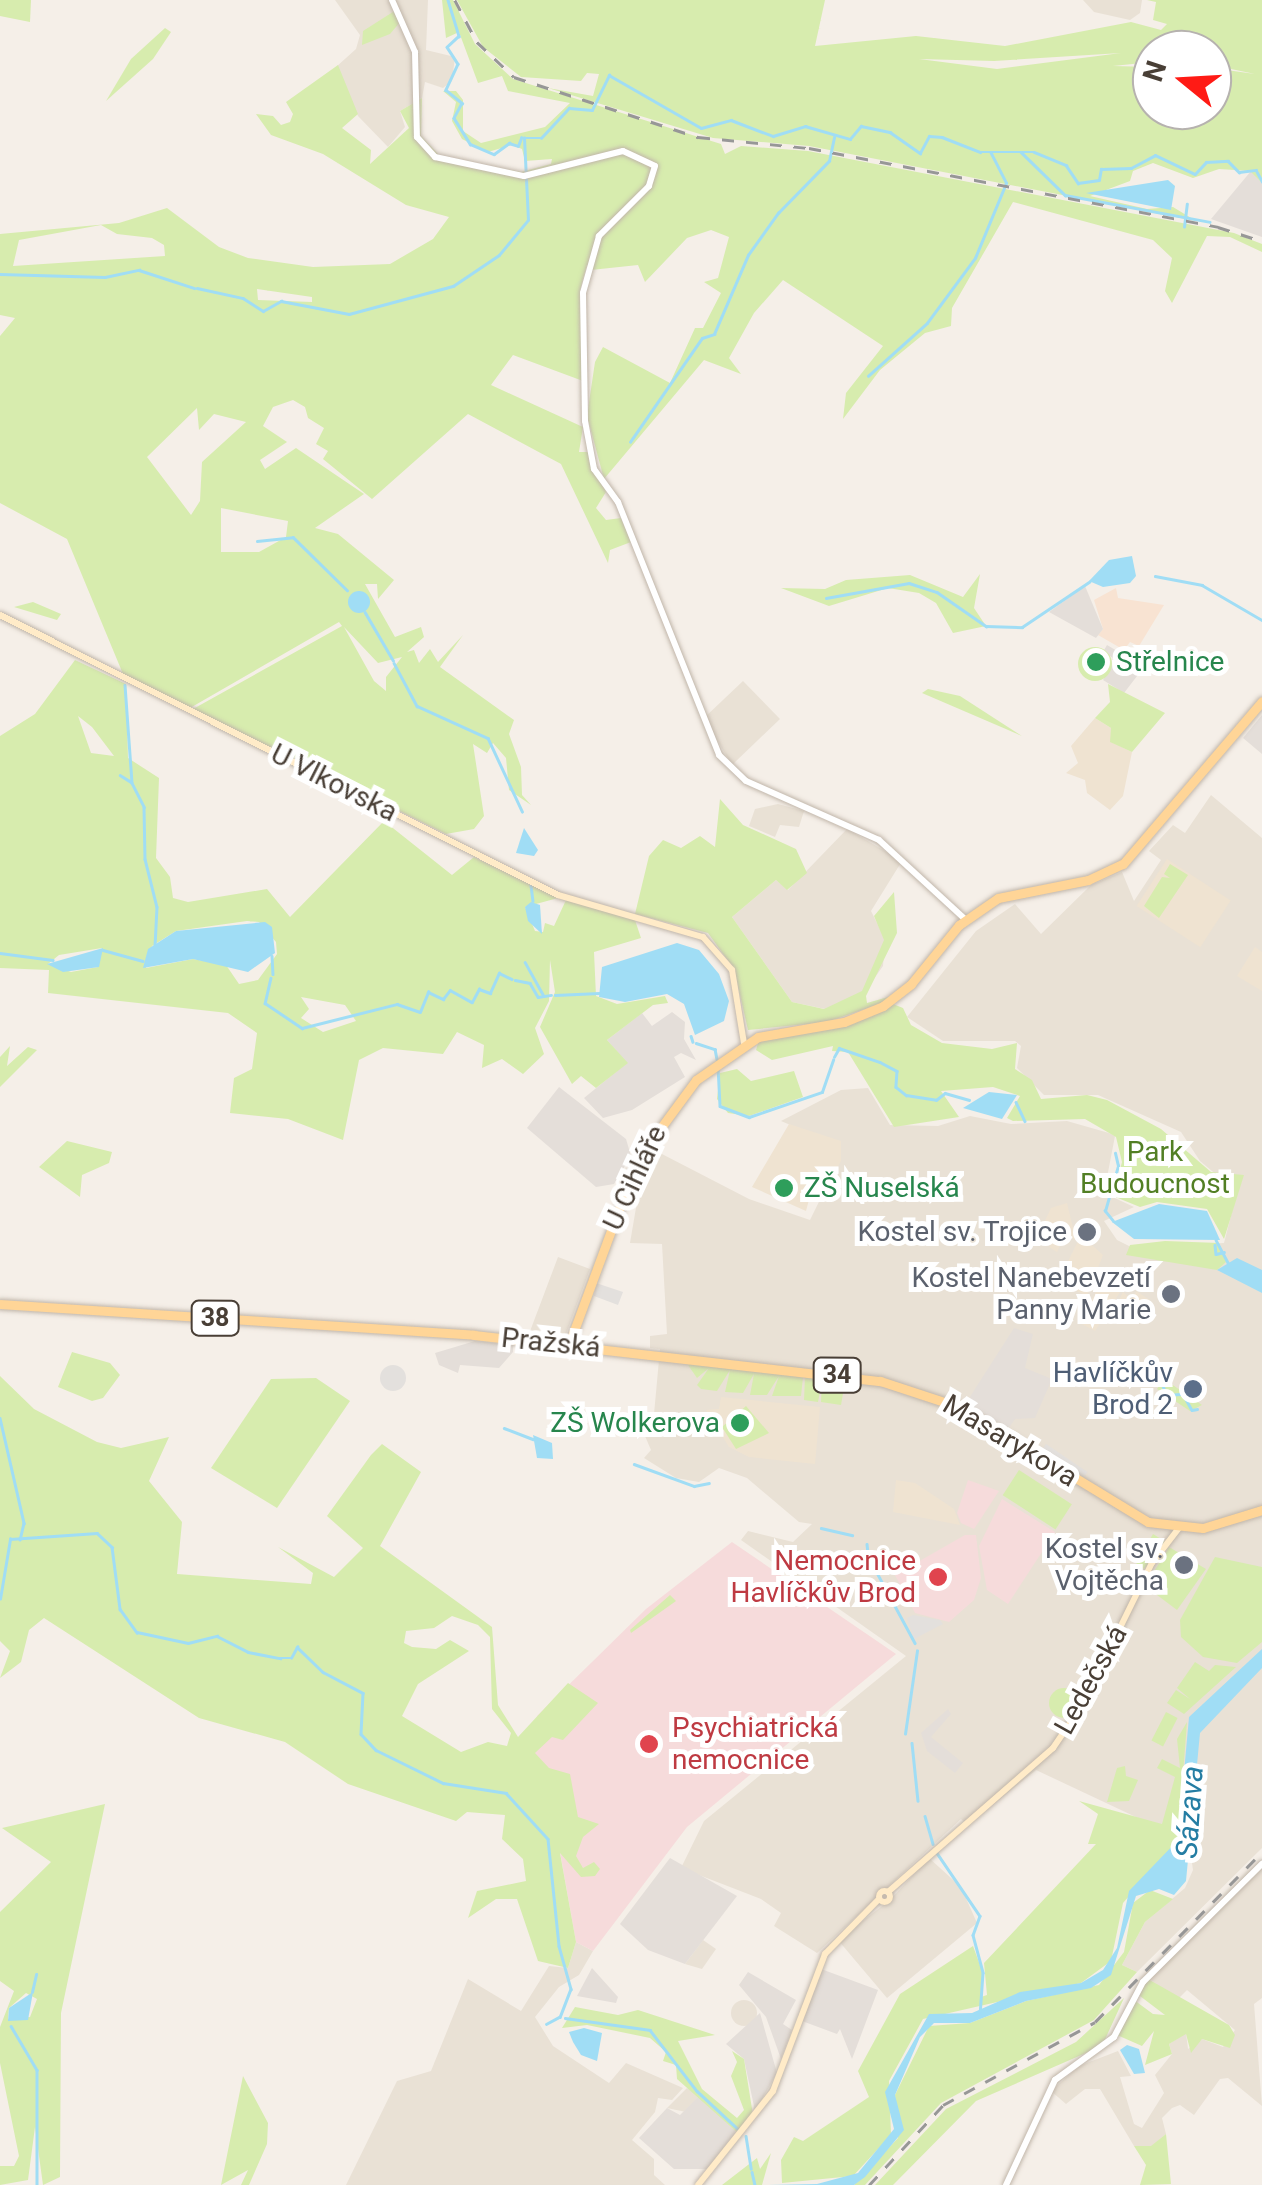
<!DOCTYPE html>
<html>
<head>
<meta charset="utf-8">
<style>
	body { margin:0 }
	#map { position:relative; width:1262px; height:2185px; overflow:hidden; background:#f5efe8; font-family:Roboto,sans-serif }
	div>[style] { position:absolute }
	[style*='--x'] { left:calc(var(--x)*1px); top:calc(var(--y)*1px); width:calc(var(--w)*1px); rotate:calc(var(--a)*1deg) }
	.residential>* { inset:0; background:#e9e1d5 }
	.round { border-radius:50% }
	.commercial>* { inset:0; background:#f8e3d2 }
	.industrial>* { inset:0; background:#e4ded9 }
	.education>* { inset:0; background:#efe3d1; transform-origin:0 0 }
	.medical>* { inset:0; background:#f6dbdb }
	.green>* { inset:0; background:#d7ecae; transform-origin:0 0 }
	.parking>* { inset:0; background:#e3e0dd; transform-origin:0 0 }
	.water>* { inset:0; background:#a0ddf5 }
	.stream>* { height:2.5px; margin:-1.25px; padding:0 1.25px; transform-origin:1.25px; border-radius:1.25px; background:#a0ddf5 }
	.roads { filter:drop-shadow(0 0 2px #c1b6aa) drop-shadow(0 0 2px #c1b6aa) }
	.tertiary>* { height:6px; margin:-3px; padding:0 3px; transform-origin:3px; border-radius:3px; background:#fff }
	.secondary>* { height:6px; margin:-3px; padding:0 3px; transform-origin:3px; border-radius:3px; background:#ffebc8 }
	.secondary>.ring { margin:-3px; padding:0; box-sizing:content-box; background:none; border:6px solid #ffebc8; border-radius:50% }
	.primary>* { height:9px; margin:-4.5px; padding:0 4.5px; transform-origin:4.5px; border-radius:4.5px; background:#ffd597 }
	.rail>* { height:2.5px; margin-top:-1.25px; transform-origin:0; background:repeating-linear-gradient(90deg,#979797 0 12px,transparent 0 24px) }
	.dots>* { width:28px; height:28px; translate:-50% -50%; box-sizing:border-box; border:5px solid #fff; border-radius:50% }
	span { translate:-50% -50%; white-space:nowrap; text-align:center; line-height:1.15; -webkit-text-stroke:10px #fff; paint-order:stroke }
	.shield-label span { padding:2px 8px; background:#fff; border:2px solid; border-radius:8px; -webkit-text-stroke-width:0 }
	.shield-label { font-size:25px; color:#493f36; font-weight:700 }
	.leisure-label { font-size:28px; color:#27864d }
	.left { translate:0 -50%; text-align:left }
	.right { translate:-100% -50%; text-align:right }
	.street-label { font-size:28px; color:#493f36 }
	.park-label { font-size:28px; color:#527f24 }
	.worship-label { font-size:28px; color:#5b616d }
	.service-label { font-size:28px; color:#4e5e75 }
	.health-label { font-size:28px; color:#be3a42 }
	.water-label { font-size:30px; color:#247da3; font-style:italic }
	.north { position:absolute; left:1132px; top:30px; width:100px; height:100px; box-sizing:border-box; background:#fff; border:2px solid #b6b2af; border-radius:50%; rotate:288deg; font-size:28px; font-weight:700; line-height:40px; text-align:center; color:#493f36 }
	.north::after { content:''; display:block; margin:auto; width:35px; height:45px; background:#ff1b15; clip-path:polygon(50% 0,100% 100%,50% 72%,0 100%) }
</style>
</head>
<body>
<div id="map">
	<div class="residential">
		<div style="clip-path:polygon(335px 0,428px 0,426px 50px,455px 57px,452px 81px,443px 88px,425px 82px,422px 98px,400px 111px,405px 127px,388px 147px,358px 116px,336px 67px,356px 49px,360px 35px)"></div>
		<div style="clip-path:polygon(1083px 0,1142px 0,1140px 13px,1130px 20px,1094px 12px)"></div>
		<div style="clip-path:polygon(743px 681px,780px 719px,732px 765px,704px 718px)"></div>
		<div style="clip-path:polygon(1211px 795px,1262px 838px,1262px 1848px,1137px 1972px,1122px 1965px,1145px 1922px,1185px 1888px,1193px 1870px,1189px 1842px,1036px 1770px,968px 1825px,961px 1819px,817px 1953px,774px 1926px,781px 1913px,761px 1899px,681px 1868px,704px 1821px,906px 1656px,741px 1540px,748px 1531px,793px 1542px,812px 1524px,799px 1522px,747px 1478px,719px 1468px,699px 1482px,676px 1478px,644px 1458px,651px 1450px,645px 1436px,654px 1414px,660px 1349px,650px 1348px,650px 1336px,667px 1334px,662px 1244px,630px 1243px,638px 1196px,660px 1153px,749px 1199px,810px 1220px,839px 1161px,814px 1135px,781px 1121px,841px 1090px,868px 1088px,890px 1125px,938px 1126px,970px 1116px,1011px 1124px,1067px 1121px,1109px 1133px,1115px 1136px,1104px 1193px,1134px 1207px,1104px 1221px,1117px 1240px,1133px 1248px,1224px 1243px,1237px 1192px,1200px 1161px,1181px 1132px,1098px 1095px,1044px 1095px,1017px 1068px,1021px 1046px,1015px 1041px,943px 1041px,907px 1017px,976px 931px,1015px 904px,1041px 934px,1091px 885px,1122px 872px,1134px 901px,1161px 860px,1149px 851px,1173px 825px,1185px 833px)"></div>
		<div style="clip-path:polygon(778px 804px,804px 811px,799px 827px,780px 825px,775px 837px,749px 826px,755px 809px)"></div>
		<div style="clip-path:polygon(847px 829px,902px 861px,871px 911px,885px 939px,883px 966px,849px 1014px,792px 1002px,732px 917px,776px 880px,788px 890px)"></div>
		<div style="clip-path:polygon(558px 1257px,590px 1269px,566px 1334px,529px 1334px)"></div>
		<div style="clip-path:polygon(929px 1858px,961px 1887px,977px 1923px,887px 1998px,838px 1940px,890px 1900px)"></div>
		<div style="clip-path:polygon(1262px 1859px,1262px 1998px,1254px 2004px,1262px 2106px,1228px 2078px,1220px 2079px,1194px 2115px,1180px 2105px,1172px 2108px,1162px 2118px,1166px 2134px,1152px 2146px,1134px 2146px,1100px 2089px,1085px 2089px,1066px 2104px,1051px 2091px,1079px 2066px,1118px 2051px,1131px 2076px,1120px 2077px,1134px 2124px,1142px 2128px,1164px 2093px,1155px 2075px,1172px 2054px,1169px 2044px,1186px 2033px,1188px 2049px,1202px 2039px,1223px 2047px,1235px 2030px,1187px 1990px,1177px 2000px,1144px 1975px)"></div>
		<div style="clip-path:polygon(703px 1940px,716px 1949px,702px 1969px,685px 1964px)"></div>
		<div style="clip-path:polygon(576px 1942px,593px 1951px,579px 1975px,559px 1987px,535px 2017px,553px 2046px,609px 2083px,626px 2063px,683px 2088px,672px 2100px,658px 2098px,655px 2112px,632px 2140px,654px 2159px,654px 2175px,665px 2185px,346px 2185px,397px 2081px,431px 2071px,468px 1979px,521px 2011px,549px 1966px,568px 1968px)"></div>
		<div class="round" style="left:731px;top:2000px;width:26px;height:26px"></div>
		<div style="clip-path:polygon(687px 2088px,699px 2096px,686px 2112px,667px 2108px)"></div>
	</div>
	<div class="commercial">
		<div style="clip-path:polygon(1116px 588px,1118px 598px,1164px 605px,1139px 646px,1130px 642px,1124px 650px,1098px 635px,1103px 629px,1094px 600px)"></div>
	</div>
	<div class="industrial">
		<div style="clip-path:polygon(1251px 171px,1262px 183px,1262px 237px,1211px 219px)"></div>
		<div style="clip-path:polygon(1085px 586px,1103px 629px,1096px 638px,1049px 612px)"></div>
		<div style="clip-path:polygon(1107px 645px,1144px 667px,1124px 693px,1103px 680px,1115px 659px,1103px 652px)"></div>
		<div style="clip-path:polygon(1262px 715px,1262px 754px,1243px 738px)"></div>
		<div style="clip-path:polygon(672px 1012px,685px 1022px,684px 1039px,696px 1060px,681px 1053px,674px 1057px,685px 1077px,632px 1110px,603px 1118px,584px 1098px,627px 1063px,607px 1040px,642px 1013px,652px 1026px)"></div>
		<div style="clip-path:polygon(559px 1087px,626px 1139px,631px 1156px,614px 1184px,596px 1187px,527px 1128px)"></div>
		<div style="clip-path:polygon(1014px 1328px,1033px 1334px,1025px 1368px,1052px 1379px,1035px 1418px,1015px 1419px,1008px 1429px,966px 1403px)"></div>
		<div style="clip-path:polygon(475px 1341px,513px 1345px,513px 1352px,499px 1368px,460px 1365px,458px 1373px,439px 1365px,435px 1353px)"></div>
		<div style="clip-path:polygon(948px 1709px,951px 1714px,931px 1737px,963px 1763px,955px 1773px,927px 1751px,921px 1733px)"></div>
		<div style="clip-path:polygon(670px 1858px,737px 1896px,685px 1964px,648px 1950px,620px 1924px)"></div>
		<div style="clip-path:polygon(592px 1968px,618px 1997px,616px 2003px,577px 1996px)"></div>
		<div style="clip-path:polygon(821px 1969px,878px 1990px,852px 2059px,840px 2029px,837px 2034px,802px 2021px)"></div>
		<div style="clip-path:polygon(748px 1972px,796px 2000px,783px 2024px,792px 2030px,781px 2059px,766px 2017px,739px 1985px)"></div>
		<div style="clip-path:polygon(760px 2013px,777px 2073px,755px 2111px,744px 2059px,726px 2044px)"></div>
		<div style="clip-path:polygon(699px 2096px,739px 2134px,707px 2169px,674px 2169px,639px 2138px,667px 2108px,680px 2115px)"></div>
	</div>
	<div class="education">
		<div style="clip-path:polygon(1095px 718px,1111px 728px,1111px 742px,1132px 752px,1123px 796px,1110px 810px,1087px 793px,1085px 780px,1066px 773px,1078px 763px,1071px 746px)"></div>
		<div style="left:1167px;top:859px;width:76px;height:56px;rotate:33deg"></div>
		<div style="clip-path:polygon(1255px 947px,1262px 952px,1262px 991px,1237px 976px)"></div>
		<div style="clip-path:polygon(789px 1124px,841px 1141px,841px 1161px,820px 1200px,810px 1196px,806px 1211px,752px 1187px)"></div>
		<div style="clip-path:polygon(1067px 1203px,1073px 1228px,1103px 1255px,1087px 1296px,1058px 1282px,1078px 1241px,1065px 1235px,1057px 1252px,1049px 1247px,1054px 1236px,1042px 1227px,1051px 1208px)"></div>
		<div style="clip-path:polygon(1105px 1274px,1124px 1286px,1095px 1331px,1080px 1323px)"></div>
		<div style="clip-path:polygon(1136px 1291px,1150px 1300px,1137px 1321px,1117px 1304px,1123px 1292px,1132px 1300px)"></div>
		<div style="clip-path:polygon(721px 1397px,820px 1407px,815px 1464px,749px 1457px,729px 1447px,706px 1410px,719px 1409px)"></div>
		<div style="clip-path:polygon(896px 1480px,915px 1483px,954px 1509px,960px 1525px,893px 1512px)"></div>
	</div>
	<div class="medical">
		<div style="clip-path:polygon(968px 1480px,999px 1491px,974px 1529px,961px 1523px,957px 1513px)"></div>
		<div style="clip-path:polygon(1002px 1499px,1055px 1532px,1008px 1604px,987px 1590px,979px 1546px)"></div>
		<div style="clip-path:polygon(965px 1535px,976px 1535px,981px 1578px,974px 1600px,949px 1622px,915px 1613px,895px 1575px)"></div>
		<div style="clip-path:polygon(732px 1542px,896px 1654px,687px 1827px,593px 1951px,576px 1942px,560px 1852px,570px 1848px,529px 1753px,537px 1716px,646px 1609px)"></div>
	</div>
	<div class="green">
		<div style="clip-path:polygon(0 0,31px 0,30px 22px,0 16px)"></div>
		<div style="clip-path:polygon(evenodd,442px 0,453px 0,475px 44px,513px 79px,721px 144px,725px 154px,741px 146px,808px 151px,1234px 233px,1262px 244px,1262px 252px,1230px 237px,1207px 236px,1172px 303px,1165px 291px,1172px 258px,1153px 240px,1013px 202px,952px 308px,951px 326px,925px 333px,880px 370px,843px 419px,846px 393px,883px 346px,783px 280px,754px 313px,729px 358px,741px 374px,704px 360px,604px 479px,587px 416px,595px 362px,603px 347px,670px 383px,695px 328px,703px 328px,721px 293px,704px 282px,718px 278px,729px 237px,711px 230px,687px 238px,645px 282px,638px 265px,591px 270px,587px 265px,580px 290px,583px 381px,513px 355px,491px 385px,583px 427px,579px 452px,590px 452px,606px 492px,596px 508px,606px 520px,621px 518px,631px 542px,610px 550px,608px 563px,561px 464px,468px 414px,372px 499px,323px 459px,328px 451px,316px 444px,324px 428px,308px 418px,305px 407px,293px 400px,273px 407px,263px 426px,287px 442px,260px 460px,265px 469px,296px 448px,364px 494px,315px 528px,338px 534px,394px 580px,378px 599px,377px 584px,365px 584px,395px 637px,421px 627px,424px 637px,407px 652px,414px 650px,419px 663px,430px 649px,438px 662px,463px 635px,440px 667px,514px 720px,509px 734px,521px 767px,522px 795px,531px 805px,509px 790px,506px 758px,493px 743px,487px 753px,473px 744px,484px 816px,474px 829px,446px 834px,193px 709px,342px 626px,339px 622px,190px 708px,123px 674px,67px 539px,0 503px,0 336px,15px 318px,0 315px,0 234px,119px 223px,167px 208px,219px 247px,248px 258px,313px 267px,390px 264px,433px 239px,449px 217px,406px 205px,323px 154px,271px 135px,256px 114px,273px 116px,281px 125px,290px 122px,293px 114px,286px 102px,338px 65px,358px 114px,342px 128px,371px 150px,370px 164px,409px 128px,400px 111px,422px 98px,421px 136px,441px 157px,521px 172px,551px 164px,552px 159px,525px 161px,522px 149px,512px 145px,488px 152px,462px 139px,452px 121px,456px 102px,443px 91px,456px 91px,463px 100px,463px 131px,481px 143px,545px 127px,570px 103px,508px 91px,502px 76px,478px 83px,459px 32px,446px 38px,442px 0,101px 225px,117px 234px,152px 238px,164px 245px,165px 256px,13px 266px,19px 240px,101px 225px,442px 0,257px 289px,312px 297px,312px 302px,258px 300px,257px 289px,442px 0,197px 408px,199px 430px,214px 414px,246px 422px,202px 462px,200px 501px,191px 515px,147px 457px,197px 408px,442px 0,221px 508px,288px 521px,286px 537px,259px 552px,221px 552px,221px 508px,442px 0,344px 627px,378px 663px,402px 657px,386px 677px,386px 691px,374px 681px,344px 627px)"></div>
		<div style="clip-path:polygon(evenodd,457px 0,825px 0,815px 46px,916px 36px,1005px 46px,1131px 22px,1161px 30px,1167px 24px,1153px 20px,1156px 2px,1147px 0,1262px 0,1262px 183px,1250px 171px,1219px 169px,1193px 178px,1153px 163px,1133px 171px,1130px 181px,1090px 196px,1147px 209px,1173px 207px,1196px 221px,809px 146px,713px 138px,548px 88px,593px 96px,599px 74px,587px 73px,581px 81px,521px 77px,483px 47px,457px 0,1195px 42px,1212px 50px,1212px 65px,1255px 74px,1212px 68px,1212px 110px,1152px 110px,1152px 67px,1113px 66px,1152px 62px,1152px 50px,1202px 50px,1195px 42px,457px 0,1121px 53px,997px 69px,919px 59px,994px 61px,1121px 53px)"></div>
		<div style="clip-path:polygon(396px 10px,401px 21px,390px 34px,362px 45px,363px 31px)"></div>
		<div style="clip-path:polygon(165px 28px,171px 32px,153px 59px,106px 101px,131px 59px)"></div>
		<div style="clip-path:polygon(980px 574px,974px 608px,986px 626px,953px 633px,936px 603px,919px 593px,888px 588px,829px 606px,781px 588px,825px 589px,846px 580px,910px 575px,963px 597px)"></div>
		<div style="clip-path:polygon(33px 602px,61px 614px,57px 620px,14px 607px)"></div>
		<div class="round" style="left:1078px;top:647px;width:34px;height:34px"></div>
		<div style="clip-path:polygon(evenodd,75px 660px,126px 684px,128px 758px,159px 778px,156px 858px,170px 877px,173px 898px,188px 902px,267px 889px,290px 917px,384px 821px,452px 875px,474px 857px,558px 898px,525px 907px,535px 931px,543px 932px,545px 923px,554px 926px,566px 900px,635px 920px,641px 938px,594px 952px,596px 996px,617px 1004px,665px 996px,668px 1003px,653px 1005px,607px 1040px,628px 1063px,596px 1088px,581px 1076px,572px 1084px,540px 1027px,555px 992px,550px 960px,549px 1001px,535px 1028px,544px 1054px,523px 1074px,502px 1059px,482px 1068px,484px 1045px,457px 1032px,443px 1054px,383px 1048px,359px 1060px,343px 1140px,288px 1119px,230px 1113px,234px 1078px,252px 1069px,257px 1033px,228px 1013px,48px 993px,49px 970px,0 968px,0 736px,35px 714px,75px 660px,78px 716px,92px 727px,114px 756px,91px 753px,78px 716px,75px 660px,247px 921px,259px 922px,276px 942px,277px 954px,258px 980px,239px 984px,226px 965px,193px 959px,146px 968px,152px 946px,176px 931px,247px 921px,75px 660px,102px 948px,98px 967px,71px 972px,48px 964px,59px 955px,102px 948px,75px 660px,301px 997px,345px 1005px,356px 1021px,323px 1032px,301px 1018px,309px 1009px,301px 997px)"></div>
		<div style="clip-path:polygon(1108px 684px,1165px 713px,1132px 752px,1110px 742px,1111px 728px,1095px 718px,1110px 702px)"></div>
		<div style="clip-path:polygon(928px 689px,960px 696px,1022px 736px,922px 693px)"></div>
		<div style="clip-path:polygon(720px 799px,743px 825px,796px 849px,807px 873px,787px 890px,776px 880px,732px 917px,792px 1002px,824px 1009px,862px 991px,884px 940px,874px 916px,894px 892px,897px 933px,866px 996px,867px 1003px,888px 997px,885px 1002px,827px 1022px,748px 1030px,734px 969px,708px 933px,635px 914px,649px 856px,663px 840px,681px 848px,700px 836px,715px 847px)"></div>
		<div style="clip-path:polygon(1170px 864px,1188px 875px,1159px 918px,1144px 906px,1162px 877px,1170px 878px,1164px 874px)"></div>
		<div style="clip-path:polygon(893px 1004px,903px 1008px,911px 1025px,942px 1043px,992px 1049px,1017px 1043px,1015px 1069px,1032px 1080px,1041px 1099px,1087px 1095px,1107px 1100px,1161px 1129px,1211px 1172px,1244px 1175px,1224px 1239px,1207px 1209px,1157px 1202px,1140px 1207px,1113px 1196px,1122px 1162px,1116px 1137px,1085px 1119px,1013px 1121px,1007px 1118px,1020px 1096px,993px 1087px,941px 1091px,959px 1117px,894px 1127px,848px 1052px,832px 1051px,833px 1046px,772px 1060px,756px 1050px,759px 1040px,852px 1023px)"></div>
		<div style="clip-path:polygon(10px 1046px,7px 1066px,28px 1047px,37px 1050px,0 1087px,0 1057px)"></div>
		<div style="clip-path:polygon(737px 1069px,751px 1081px,794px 1071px,803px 1097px,749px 1116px,728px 1113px,717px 1099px,720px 1073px)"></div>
		<div style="clip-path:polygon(67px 1141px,112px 1152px,109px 1163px,82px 1175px,80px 1197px,39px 1167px)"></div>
		<div style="clip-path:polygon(1165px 1241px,1219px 1243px,1226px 1262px,1217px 1270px,1126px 1255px,1130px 1245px)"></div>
		<div style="clip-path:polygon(72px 1352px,110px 1363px,120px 1375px,103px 1398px,92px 1401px,58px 1387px)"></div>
		<div style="clip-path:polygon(688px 1365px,689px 1364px,803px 1377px,801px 1396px,772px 1396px,779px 1376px,767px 1395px,750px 1395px,754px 1374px,743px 1393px,725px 1392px,730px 1370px,717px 1391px,701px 1389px,697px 1385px,709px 1368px,697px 1378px)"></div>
		<div style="clip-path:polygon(evenodd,0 1376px,34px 1409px,97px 1442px,121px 1448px,169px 1437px,149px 1481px,182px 1522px,177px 1574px,311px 1584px,313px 1573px,278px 1547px,334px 1577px,363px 1548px,327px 1516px,371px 1455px,382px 1444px,421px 1472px,380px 1546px,492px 1627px,498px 1705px,518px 1737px,568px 1683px,598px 1703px,563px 1740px,552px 1737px,535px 1753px,549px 1768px,570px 1774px,578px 1817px,599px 1824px,583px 1837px,576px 1856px,583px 1868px,594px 1862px,600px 1869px,595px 1876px,581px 1877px,560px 1853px,576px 1942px,568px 1968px,538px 1961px,517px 1899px,496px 1899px,468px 1918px,477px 1891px,526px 1881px,523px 1859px,502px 1839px,505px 1815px,467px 1812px,456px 1821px,348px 1784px,285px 1742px,199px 1718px,44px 1618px,29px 1630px,21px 1662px,0 1678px,10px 1651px,0 1641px,0 1376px,452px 1616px,478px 1625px,490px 1637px,492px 1709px,511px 1733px,507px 1746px,488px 1742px,461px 1752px,402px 1716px,418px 1684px,469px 1651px,450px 1640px,436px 1649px,412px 1647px,404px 1643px,406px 1631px,434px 1628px,452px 1616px)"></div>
		<div style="clip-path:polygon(805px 1377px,845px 1382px,841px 1405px,821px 1402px,822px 1381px,818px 1402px,804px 1400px)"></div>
		<div style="clip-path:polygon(316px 1378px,350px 1401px,277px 1508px,211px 1468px,271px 1379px)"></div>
		<div style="clip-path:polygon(1164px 1379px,1202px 1405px,1190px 1411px,1157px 1389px)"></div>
		<div style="clip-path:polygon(746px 1406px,769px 1433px,736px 1449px,722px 1427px)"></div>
		<div style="left:1019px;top:1470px;width:63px;height:30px;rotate:33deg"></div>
		<div style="clip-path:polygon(1153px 1534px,1166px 1542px,1144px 1569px,1136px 1563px)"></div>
		<div style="clip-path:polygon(1169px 1547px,1206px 1569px,1177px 1610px,1145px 1586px)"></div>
		<div style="clip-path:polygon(1215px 1557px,1262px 1567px,1262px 1642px,1237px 1663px,1203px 1657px,1181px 1637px,1180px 1620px)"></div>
		<div style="clip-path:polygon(670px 1595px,676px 1601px,631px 1633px,630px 1630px)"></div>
		<div style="clip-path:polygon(1195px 1662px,1209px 1671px,1215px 1665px,1236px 1667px,1184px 1714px,1167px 1703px,1176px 1690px,1190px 1699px,1177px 1688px)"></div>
		<div class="round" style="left:1049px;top:1688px;width:30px;height:30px"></div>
		<div style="left:1166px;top:1712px;width:13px;height:32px;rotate:27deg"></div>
		<div style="clip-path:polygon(1187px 1722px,1178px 1840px,1123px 1903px,1111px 1961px,1081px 1983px,923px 2019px,889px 2081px,891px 2135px,853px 2176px,782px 2183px,781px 2160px,794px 2137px,803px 2141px,869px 2097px,858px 2071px,900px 1994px,973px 1946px,983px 1973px,981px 1997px,987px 1995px,984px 1963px,1096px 1844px,1088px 1844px,1098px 1814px,1079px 1801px,1162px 1824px,1175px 1777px,1157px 1768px,1162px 1759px,1180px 1768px,1177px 1739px)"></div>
		<div style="clip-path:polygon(1125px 1766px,1126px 1776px,1138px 1780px,1129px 1801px,1107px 1802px,1117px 1768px)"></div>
		<div style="clip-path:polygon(evenodd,105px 1804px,61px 2013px,60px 2177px,43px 2185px,35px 2127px,28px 2180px,0 2185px,0 2166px,14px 2166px,19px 2156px,0 2063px,0 2027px,14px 1991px,0 1981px,0 1912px,51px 1862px,2px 1828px,105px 1804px,26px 1993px,37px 1999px,30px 2017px,8px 2019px,9px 2008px,26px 1993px)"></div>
		<div style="clip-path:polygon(1150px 1890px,1173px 1899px,1145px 1922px,1122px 1965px,1137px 1972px,1094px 2020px,941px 2103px,865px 2185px,854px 2185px,898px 2138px,895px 2095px,929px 2026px,970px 2023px,1026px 2001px,1099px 1985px,1124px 1952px,1133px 1903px)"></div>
		<div style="clip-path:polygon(1148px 1979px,1229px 2025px,1235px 2035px,1230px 2048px,1202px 2039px,1191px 2053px,1186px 2034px,1169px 2044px,1172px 2054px,1145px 2065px,1154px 2031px,1142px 2046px,1117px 2035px,1134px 2000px,1153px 2014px,1165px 2015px,1136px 1993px)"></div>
		<div style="clip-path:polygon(1124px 1998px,1102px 2046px,976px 2101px,893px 2185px,875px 2185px,946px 2109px,1076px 2042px)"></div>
		<div style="clip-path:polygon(575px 2007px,618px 2015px,638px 2010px,715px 2035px,678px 2041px,702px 2089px,737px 2118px,744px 2110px,731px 2076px,737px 2062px,732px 2051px,744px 2059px,753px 2115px,739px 2134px,677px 2079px,676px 2065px,663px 2061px,666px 2052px,650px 2038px,587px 2025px,562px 2028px)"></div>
		<div style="clip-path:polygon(243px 2076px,268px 2123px,267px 2144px,249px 2185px,241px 2185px,248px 2170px,221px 2185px)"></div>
		<div style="clip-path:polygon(1166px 2134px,1171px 2184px,1140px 2185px,1146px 2165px,1134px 2146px,1151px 2146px)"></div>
		<div style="clip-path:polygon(771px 2153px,762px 2185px,722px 2185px,757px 2158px,760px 2169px)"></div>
	</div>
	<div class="parking">
		<div style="clip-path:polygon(596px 1283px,623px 1292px,618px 1305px,594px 1296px)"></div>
		<div class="round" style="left:380px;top:1365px;width:26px;height:26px"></div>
		<div style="left:1046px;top:1444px;width:50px;height:7px;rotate:34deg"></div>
		<div style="clip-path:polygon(913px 1615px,940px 1620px,943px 1624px,914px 1639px,907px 1618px)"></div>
	</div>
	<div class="water">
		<div style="clip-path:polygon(1168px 180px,1175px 186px,1171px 210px,1086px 193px)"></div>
		<div style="clip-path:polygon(1132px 556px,1136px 576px,1130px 583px,1103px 587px,1089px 581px,1109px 560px)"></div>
		<div class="round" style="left:348px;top:591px;width:22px;height:22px"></div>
		<div style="clip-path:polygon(524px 828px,538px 850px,534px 856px,516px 853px)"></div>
		<div style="clip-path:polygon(531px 902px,540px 905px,542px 934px,528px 921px,525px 907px)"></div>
		<div style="clip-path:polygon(265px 922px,272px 927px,275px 953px,248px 972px,193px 959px,143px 968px,148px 949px,176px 931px)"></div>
		<div style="clip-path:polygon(677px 943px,699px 950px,719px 974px,729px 1001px,724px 1021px,695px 1035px,684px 1004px,667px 994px,625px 1002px,599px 997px,602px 967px)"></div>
		<div style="clip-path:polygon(103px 948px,99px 967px,63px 972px,47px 964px)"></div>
		<div style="clip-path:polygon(989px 1092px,1017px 1095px,1002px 1119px,963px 1108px)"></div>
		<div style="clip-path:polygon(1159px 1204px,1207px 1211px,1220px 1240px,1134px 1239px,1112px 1222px)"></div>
		<div style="clip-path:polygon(1237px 1258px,1262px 1270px,1262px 1293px,1217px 1270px)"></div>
		<div style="clip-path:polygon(533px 1435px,552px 1443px,553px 1459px,537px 1458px)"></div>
		<div style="clip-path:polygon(1262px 1649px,1262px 1668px,1200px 1733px,1186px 1881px,1174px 1895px,1159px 1889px,1136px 1896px,1111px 1975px,1091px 1988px,1026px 2001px,970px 2023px,934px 2023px,920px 2037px,895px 2095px,904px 2130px,865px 2177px,854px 2185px,768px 2185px,817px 2184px,858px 2173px,894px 2129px,885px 2092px,929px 2014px,972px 2013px,1020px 1992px,1081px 1983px,1103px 1970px,1117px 1948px,1129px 1891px,1178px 1840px,1189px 1717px)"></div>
		<div style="clip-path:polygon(33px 1992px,28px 2020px,8px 2021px,9px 2008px)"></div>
		<div style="clip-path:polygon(584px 2028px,602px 2033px,597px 2061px,581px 2055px,573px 2042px,569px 2032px)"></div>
		<div style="clip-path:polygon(1127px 2045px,1139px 2049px,1145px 2073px,1134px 2074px,1120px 2050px)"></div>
	</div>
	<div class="stream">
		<div style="--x:448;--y:0;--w:38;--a:73"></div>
		<div style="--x:459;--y:36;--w:16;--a:137"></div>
		<div style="--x:447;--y:47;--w:20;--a:57"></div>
		<div style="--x:458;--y:64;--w:29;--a:115"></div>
		<div style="--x:446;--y:90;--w:21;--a:39"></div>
		<div style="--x:462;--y:103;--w:17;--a:118"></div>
		<div style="--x:454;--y:118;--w:31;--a:58"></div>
		<div style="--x:470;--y:144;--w:26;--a:23"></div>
		<div style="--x:494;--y:154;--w:19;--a:-36"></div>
		<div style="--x:509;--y:143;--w:9;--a:18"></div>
		<div style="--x:518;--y:146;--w:9;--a:-69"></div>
		<div style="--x:521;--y:138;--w:20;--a:0"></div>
		<div style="--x:541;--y:138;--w:41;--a:-47"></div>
		<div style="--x:569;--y:108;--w:23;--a:5"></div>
		<div style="--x:592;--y:110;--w:39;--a:-64"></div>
		<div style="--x:609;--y:75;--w:106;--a:29.9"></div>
		<div style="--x:701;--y:128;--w:31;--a:-15"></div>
		<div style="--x:731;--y:120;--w:45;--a:20.9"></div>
		<div style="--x:773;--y:136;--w:34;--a:-17"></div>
		<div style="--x:805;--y:126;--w:47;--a:16.1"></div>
		<div style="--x:850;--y:139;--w:17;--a:-50"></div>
		<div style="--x:861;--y:126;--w:30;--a:12"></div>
		<div style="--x:890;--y:132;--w:37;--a:35"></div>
		<div style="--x:920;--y:153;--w:19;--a:-62"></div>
		<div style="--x:929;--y:136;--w:13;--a:4"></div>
		<div style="--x:942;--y:137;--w:41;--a:21.5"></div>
		<div style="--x:980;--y:152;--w:54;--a:0"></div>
		<div style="--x:1034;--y:152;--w:35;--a:22"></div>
		<div style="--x:1066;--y:165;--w:22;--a:56"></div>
		<div style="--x:1078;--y:183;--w:21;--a:-8"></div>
		<div style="--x:1099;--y:180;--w:11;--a:-80"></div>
		<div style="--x:1101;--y:169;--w:30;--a:-2"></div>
		<div style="--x:1131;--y:168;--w:27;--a:-28"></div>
		<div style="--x:1155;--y:155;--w:44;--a:25.4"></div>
		<div style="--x:1195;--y:174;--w:16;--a:-47"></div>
		<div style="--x:1206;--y:162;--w:22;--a:-3"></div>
		<div style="--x:1228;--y:161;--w:16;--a:45"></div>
		<div style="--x:1239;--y:172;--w:17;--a:-7"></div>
		<div style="--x:1256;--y:170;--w:13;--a:61"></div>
		<div style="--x:1021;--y:152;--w:62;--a:44.3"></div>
		<div style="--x:1065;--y:195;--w:147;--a:10.5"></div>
		<div style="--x:1184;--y:227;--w:23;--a:-83"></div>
		<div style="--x:0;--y:274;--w:105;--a:1.6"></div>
		<div style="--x:105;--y:277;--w:35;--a:-12"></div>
		<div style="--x:139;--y:270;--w:58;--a:18.1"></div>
		<div style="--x:197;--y:288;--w:47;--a:12.3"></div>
		<div style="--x:243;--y:298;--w:24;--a:33"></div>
		<div style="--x:263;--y:311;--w:21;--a:-29"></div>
		<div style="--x:281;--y:301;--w:69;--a:10.8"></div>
		<div style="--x:349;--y:314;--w:108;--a:-15.1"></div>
		<div style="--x:453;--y:286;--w:55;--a:-34"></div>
		<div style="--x:499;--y:255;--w:45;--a:-50.4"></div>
		<div style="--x:528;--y:220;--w:82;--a:-92.8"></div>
		<div style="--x:868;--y:376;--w:79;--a:-41.9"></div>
		<div style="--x:927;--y:323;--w:81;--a:-53.6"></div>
		<div style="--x:975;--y:258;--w:81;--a:-67.5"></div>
		<div style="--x:1006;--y:183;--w:34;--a:-117"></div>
		<div style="--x:630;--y:442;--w:126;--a:-55.3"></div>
		<div style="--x:702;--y:338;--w:13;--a:-18"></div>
		<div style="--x:714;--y:334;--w:86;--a:-66.7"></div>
		<div style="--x:748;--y:255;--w:52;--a:-54.5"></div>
		<div style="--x:778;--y:213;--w:73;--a:-45.6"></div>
		<div style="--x:829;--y:161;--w:24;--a:-78"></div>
		<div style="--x:257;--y:541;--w:36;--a:-6"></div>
		<div style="--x:293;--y:537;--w:76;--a:44.5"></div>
		<div style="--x:1155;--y:576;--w:48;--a:10.8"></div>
		<div style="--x:1202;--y:585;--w:69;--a:30.3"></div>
		<div style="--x:826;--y:598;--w:84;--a:-10.2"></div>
		<div style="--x:909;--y:583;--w:29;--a:18"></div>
		<div style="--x:937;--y:592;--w:60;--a:34.8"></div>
		<div style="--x:986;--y:626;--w:36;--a:2"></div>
		<div style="--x:1022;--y:627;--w:81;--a:-33.9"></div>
		<div style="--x:365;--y:612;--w:56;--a:59.7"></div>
		<div style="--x:394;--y:663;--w:49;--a:61.9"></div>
		<div style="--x:417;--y:706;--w:78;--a:24.3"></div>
		<div style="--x:488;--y:738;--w:81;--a:65"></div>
		<div style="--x:125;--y:685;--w:98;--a:85.9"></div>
		<div style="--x:132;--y:783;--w:27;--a:63"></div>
		<div style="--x:144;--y:807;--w:52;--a:88.9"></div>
		<div style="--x:145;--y:859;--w:49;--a:76"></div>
		<div style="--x:157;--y:907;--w:40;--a:92.9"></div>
		<div style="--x:120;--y:775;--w:13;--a:32"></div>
		<div style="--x:531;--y:885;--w:16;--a:83"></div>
		<div style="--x:103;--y:950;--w:41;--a:15.4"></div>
		<div style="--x:0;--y:953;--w:53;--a:7.5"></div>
		<div style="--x:272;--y:956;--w:18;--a:87"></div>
		<div style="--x:525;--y:962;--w:38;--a:61"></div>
		<div style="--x:271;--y:978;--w:26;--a:103"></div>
		<div style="--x:265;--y:1003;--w:45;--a:34"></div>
		<div style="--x:302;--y:1028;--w:98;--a:-14.2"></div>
		<div style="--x:397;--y:1004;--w:24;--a:19"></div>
		<div style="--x:420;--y:1012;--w:22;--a:-68"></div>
		<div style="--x:428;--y:992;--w:17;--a:25"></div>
		<div style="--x:443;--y:999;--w:11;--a:-52"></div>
		<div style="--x:450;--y:990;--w:25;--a:29"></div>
		<div style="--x:472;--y:1002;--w:15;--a:-62"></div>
		<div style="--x:479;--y:989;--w:12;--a:20"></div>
		<div style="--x:490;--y:993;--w:22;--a:-66"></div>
		<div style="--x:499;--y:973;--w:14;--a:25"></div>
		<div style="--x:515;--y:980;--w:15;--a:11"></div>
		<div style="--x:530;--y:983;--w:16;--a:60"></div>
		<div style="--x:538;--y:997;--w:13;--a:-9"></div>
		<div style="--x:555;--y:995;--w:44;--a:-2.6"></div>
		<div style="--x:691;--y:1036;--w:6;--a:72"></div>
		<div style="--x:696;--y:1043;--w:20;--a:18"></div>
		<div style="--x:715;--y:1049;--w:10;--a:79"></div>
		<div style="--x:834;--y:1057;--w:10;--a:-61"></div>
		<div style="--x:839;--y:1048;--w:43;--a:18.9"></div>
		<div style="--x:880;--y:1062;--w:19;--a:28"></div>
		<div style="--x:897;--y:1071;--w:16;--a:94"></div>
		<div style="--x:896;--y:1087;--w:13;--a:39"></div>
		<div style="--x:906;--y:1095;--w:30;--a:9"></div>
		<div style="--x:936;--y:1100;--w:11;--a:-38"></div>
		<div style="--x:945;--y:1093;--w:25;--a:16"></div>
		<div style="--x:718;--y:1066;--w:40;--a:87.1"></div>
		<div style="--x:720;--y:1106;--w:31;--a:21"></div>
		<div style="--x:749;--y:1117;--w:77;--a:-18.9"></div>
		<div style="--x:822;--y:1092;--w:34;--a:-71"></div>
		<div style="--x:1016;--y:1102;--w:21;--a:65"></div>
		<div style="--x:1113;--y:1221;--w:13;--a:-129"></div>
		<div style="--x:1105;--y:1211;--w:47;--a:-73.9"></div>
		<div style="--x:1118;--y:1166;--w:13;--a:-103"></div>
		<div style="--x:1216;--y:1240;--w:26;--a:62"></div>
		<div style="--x:1215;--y:1245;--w:9;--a:84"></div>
		<div style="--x:1216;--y:1254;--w:8;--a:-14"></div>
		<div style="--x:1163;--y:1386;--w:10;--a:66"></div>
		<div style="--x:1167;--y:1395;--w:16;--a:-4"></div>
		<div style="--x:1183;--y:1394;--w:18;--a:61"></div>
		<div style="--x:1192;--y:1410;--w:5;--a:-11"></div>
		<div style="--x:0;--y:1418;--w:108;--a:77.1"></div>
		<div style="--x:24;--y:1523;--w:17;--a:103"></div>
		<div style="--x:504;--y:1428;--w:31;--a:21"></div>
		<div style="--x:634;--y:1464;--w:64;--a:20.1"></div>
		<div style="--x:694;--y:1486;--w:15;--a:-11"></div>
		<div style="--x:821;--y:1528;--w:32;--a:13"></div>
		<div style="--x:867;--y:1544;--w:20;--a:84"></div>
		<div style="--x:875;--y:1569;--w:84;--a:61.6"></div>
		<div style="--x:0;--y:1599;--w:61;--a:-80.5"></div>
		<div style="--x:10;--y:1539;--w:87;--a:-3.9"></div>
		<div style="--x:97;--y:1533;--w:21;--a:43"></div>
		<div style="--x:112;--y:1547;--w:63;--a:82.6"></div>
		<div style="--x:120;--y:1609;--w:29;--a:54"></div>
		<div style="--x:137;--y:1632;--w:52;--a:12.2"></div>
		<div style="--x:188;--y:1643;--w:30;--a:-14"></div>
		<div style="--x:217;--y:1636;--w:35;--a:27"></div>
		<div style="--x:248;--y:1652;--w:33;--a:11"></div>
		<div style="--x:280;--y:1658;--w:11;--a:0"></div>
		<div style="--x:291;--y:1658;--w:13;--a:-61"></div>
		<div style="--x:297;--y:1647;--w:36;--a:44"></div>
		<div style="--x:323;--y:1672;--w:45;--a:27.7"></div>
		<div style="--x:363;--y:1693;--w:41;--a:92.8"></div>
		<div style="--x:361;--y:1734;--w:22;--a:47"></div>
		<div style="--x:376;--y:1750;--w:75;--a:26.2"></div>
		<div style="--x:443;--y:1783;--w:64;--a:9"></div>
		<div style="--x:506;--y:1793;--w:62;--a:47.6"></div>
		<div style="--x:548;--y:1839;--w:108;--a:84.1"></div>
		<div style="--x:559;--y:1946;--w:45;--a:74.4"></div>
		<div style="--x:571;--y:1989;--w:30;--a:111"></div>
		<div style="--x:905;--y:1734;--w:84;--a:-81.8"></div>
		<div style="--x:912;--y:1743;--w:58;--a:84.1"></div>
		<div style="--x:925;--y:1816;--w:29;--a:74"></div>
		<div style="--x:937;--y:1853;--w:76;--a:55.7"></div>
		<div style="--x:980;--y:1916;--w:20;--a:110"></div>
		<div style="--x:973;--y:1935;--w:39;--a:75"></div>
		<div style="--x:983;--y:1973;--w:39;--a:94"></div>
		<div style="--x:32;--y:1992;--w:18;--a:-77"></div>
		<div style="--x:565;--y:2018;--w:86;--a:8"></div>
		<div style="--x:650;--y:2030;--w:77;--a:52.4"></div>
		<div style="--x:697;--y:2091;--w:59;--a:42.9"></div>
		<div style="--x:546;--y:2024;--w:15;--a:-28"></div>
		<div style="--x:11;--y:2026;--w:51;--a:59.4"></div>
		<div style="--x:37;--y:2070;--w:115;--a:90"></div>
		<div style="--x:746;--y:2136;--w:33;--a:81"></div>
		<div style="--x:752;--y:2172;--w:13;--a:77"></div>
	</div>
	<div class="roads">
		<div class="tertiary">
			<div style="--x:392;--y:0;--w:57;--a:66.1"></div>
			<div style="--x:415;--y:52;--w:85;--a:88.7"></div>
			<div style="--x:417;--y:137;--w:27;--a:48"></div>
			<div style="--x:435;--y:157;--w:91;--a:12.1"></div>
			<div style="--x:524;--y:176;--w:102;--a:-14.2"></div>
			<div style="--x:623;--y:151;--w:35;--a:25"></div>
			<div style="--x:655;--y:166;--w:21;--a:107"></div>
			<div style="--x:649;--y:186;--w:71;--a:135"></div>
			<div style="--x:599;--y:236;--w:59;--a:105.7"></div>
			<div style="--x:583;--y:293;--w:128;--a:89.1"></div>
			<div style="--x:585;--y:421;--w:49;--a:79.4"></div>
			<div style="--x:594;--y:469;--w:41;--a:54"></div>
			<div style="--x:618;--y:502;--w:272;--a:68.2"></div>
			<div style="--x:719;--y:755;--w:37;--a:44"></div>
			<div style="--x:746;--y:781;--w:145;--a:23.9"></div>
			<div style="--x:879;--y:840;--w:117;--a:42.6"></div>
			<div style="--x:1006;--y:2185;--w:116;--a:-65"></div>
			<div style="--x:1055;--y:2080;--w:73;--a:-36.1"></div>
			<div style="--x:1114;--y:2037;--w:62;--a:-62.2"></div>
			<div style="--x:1143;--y:1982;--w:168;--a:-44.8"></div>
		</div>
		<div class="secondary">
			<div style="--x:0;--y:615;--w:624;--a:26.65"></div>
			<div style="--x:558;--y:895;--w:151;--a:16.2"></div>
			<div style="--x:703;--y:937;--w:44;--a:48.7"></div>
			<div style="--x:732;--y:970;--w:74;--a:80.7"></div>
			<div class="ring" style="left:878.5px;top:1890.5px;width:5px;height:5px"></div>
			<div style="--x:888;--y:1892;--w:219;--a:-41.1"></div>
			<div style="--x:1053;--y:1748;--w:50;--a:-55.7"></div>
			<div style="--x:1081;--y:1707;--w:161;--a:-63.8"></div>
			<div style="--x:1152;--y:1563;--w:44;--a:-52.4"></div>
			<div style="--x:698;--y:2185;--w:120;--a:-51.4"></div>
			<div style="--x:773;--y:2091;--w:147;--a:-69.2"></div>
			<div style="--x:825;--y:1954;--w:77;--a:-45.5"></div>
		</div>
		<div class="primary">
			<div style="--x:0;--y:1304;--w:475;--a:3.7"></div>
			<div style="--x:474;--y:1335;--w:409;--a:6.5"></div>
			<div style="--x:880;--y:1381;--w:83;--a:18.2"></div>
			<div style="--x:959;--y:1407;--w:221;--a:31.3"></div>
			<div style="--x:1148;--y:1522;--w:55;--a:6.2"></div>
			<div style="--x:1203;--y:1528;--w:62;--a:-17"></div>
			<div style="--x:569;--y:1344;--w:196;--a:-69.7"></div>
			<div style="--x:637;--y:1160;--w:99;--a:-53.6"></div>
			<div style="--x:696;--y:1080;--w:75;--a:-34.7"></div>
			<div style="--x:758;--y:1037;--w:87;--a:-9.9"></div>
			<div style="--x:844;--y:1022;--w:42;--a:-22.3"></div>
			<div style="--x:883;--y:1006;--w:36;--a:-38"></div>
			<div style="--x:911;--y:984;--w:76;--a:-50.9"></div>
			<div style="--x:959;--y:925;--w:47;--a:-34.7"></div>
			<div style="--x:998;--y:898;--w:92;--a:-11.3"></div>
			<div style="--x:1088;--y:880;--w:38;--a:-25"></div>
			<div style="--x:1123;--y:864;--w:214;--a:-49.5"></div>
		</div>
	</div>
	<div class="rail">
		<div style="--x:455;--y:0;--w:47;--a:62.4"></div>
		<div style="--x:477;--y:42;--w:51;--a:43.4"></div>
		<div style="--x:514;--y:77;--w:194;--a:18.1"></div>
		<div style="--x:698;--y:137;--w:112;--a:5.7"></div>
		<div style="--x:809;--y:148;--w:417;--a:10.9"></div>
		<div style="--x:1218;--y:227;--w:46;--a:17.7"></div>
		<div style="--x:869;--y:2185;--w:109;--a:-47.2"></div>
		<div style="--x:943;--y:2105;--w:173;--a:-28.6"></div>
		<div style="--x:1095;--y:2022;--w:238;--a:-45.5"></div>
	</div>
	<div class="dots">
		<div style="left:1096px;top:662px;background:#2e9e5b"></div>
		<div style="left:784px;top:1188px;background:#2e9e5b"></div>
		<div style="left:1087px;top:1232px;background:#6b7280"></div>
		<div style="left:1171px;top:1294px;background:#6b7280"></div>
		<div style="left:1193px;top:1389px;background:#5c6f8a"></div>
		<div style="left:740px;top:1423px;background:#2e9e5b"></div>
		<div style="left:1184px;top:1565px;background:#6b7280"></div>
		<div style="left:938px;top:1577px;background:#e0444e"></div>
		<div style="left:649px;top:1744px;background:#e0444e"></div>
	</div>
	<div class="shield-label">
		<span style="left:215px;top:1318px">38</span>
		<span style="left:837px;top:1375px">34</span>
	</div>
	<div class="leisure-label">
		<span class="left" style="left:1116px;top:662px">Střelnice</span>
		<span class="left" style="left:804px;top:1188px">ZŠ Nuselská</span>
		<span class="right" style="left:720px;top:1423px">ZŠ Wolkerova</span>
	</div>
	<div class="street-label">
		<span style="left:334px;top:783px;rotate:27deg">U Vlkovska</span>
		<span style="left:635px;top:1178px;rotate:-65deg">U Cihláře</span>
		<span style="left:551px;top:1343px;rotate:6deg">Pražská</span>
		<span style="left:1010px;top:1441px;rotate:31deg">Masarykova</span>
		<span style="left:1091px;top:1680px;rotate:-61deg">Ledečská</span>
	</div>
	<div class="park-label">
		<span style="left:1155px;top:1168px">Park<br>Budoucnost</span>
	</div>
	<div class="worship-label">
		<span class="right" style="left:1067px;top:1232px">Kostel sv. Trojice</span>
		<span class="right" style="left:1151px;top:1294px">Kostel Nanebevzetí<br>Panny Marie</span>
		<span class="right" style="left:1164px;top:1565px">Kostel sv.<br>Vojtěcha</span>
	</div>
	<div class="service-label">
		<span class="right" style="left:1173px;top:1389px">Havlíčkův<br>Brod 2</span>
	</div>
	<div class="health-label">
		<span class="right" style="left:916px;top:1577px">Nemocnice<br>Havlíčkův Brod</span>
		<span class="left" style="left:672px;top:1744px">Psychiatrická<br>nemocnice</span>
	</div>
	<div class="water-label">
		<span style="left:1190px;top:1812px;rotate:-86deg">Sázava</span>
	</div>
	<div class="north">N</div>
</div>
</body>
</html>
